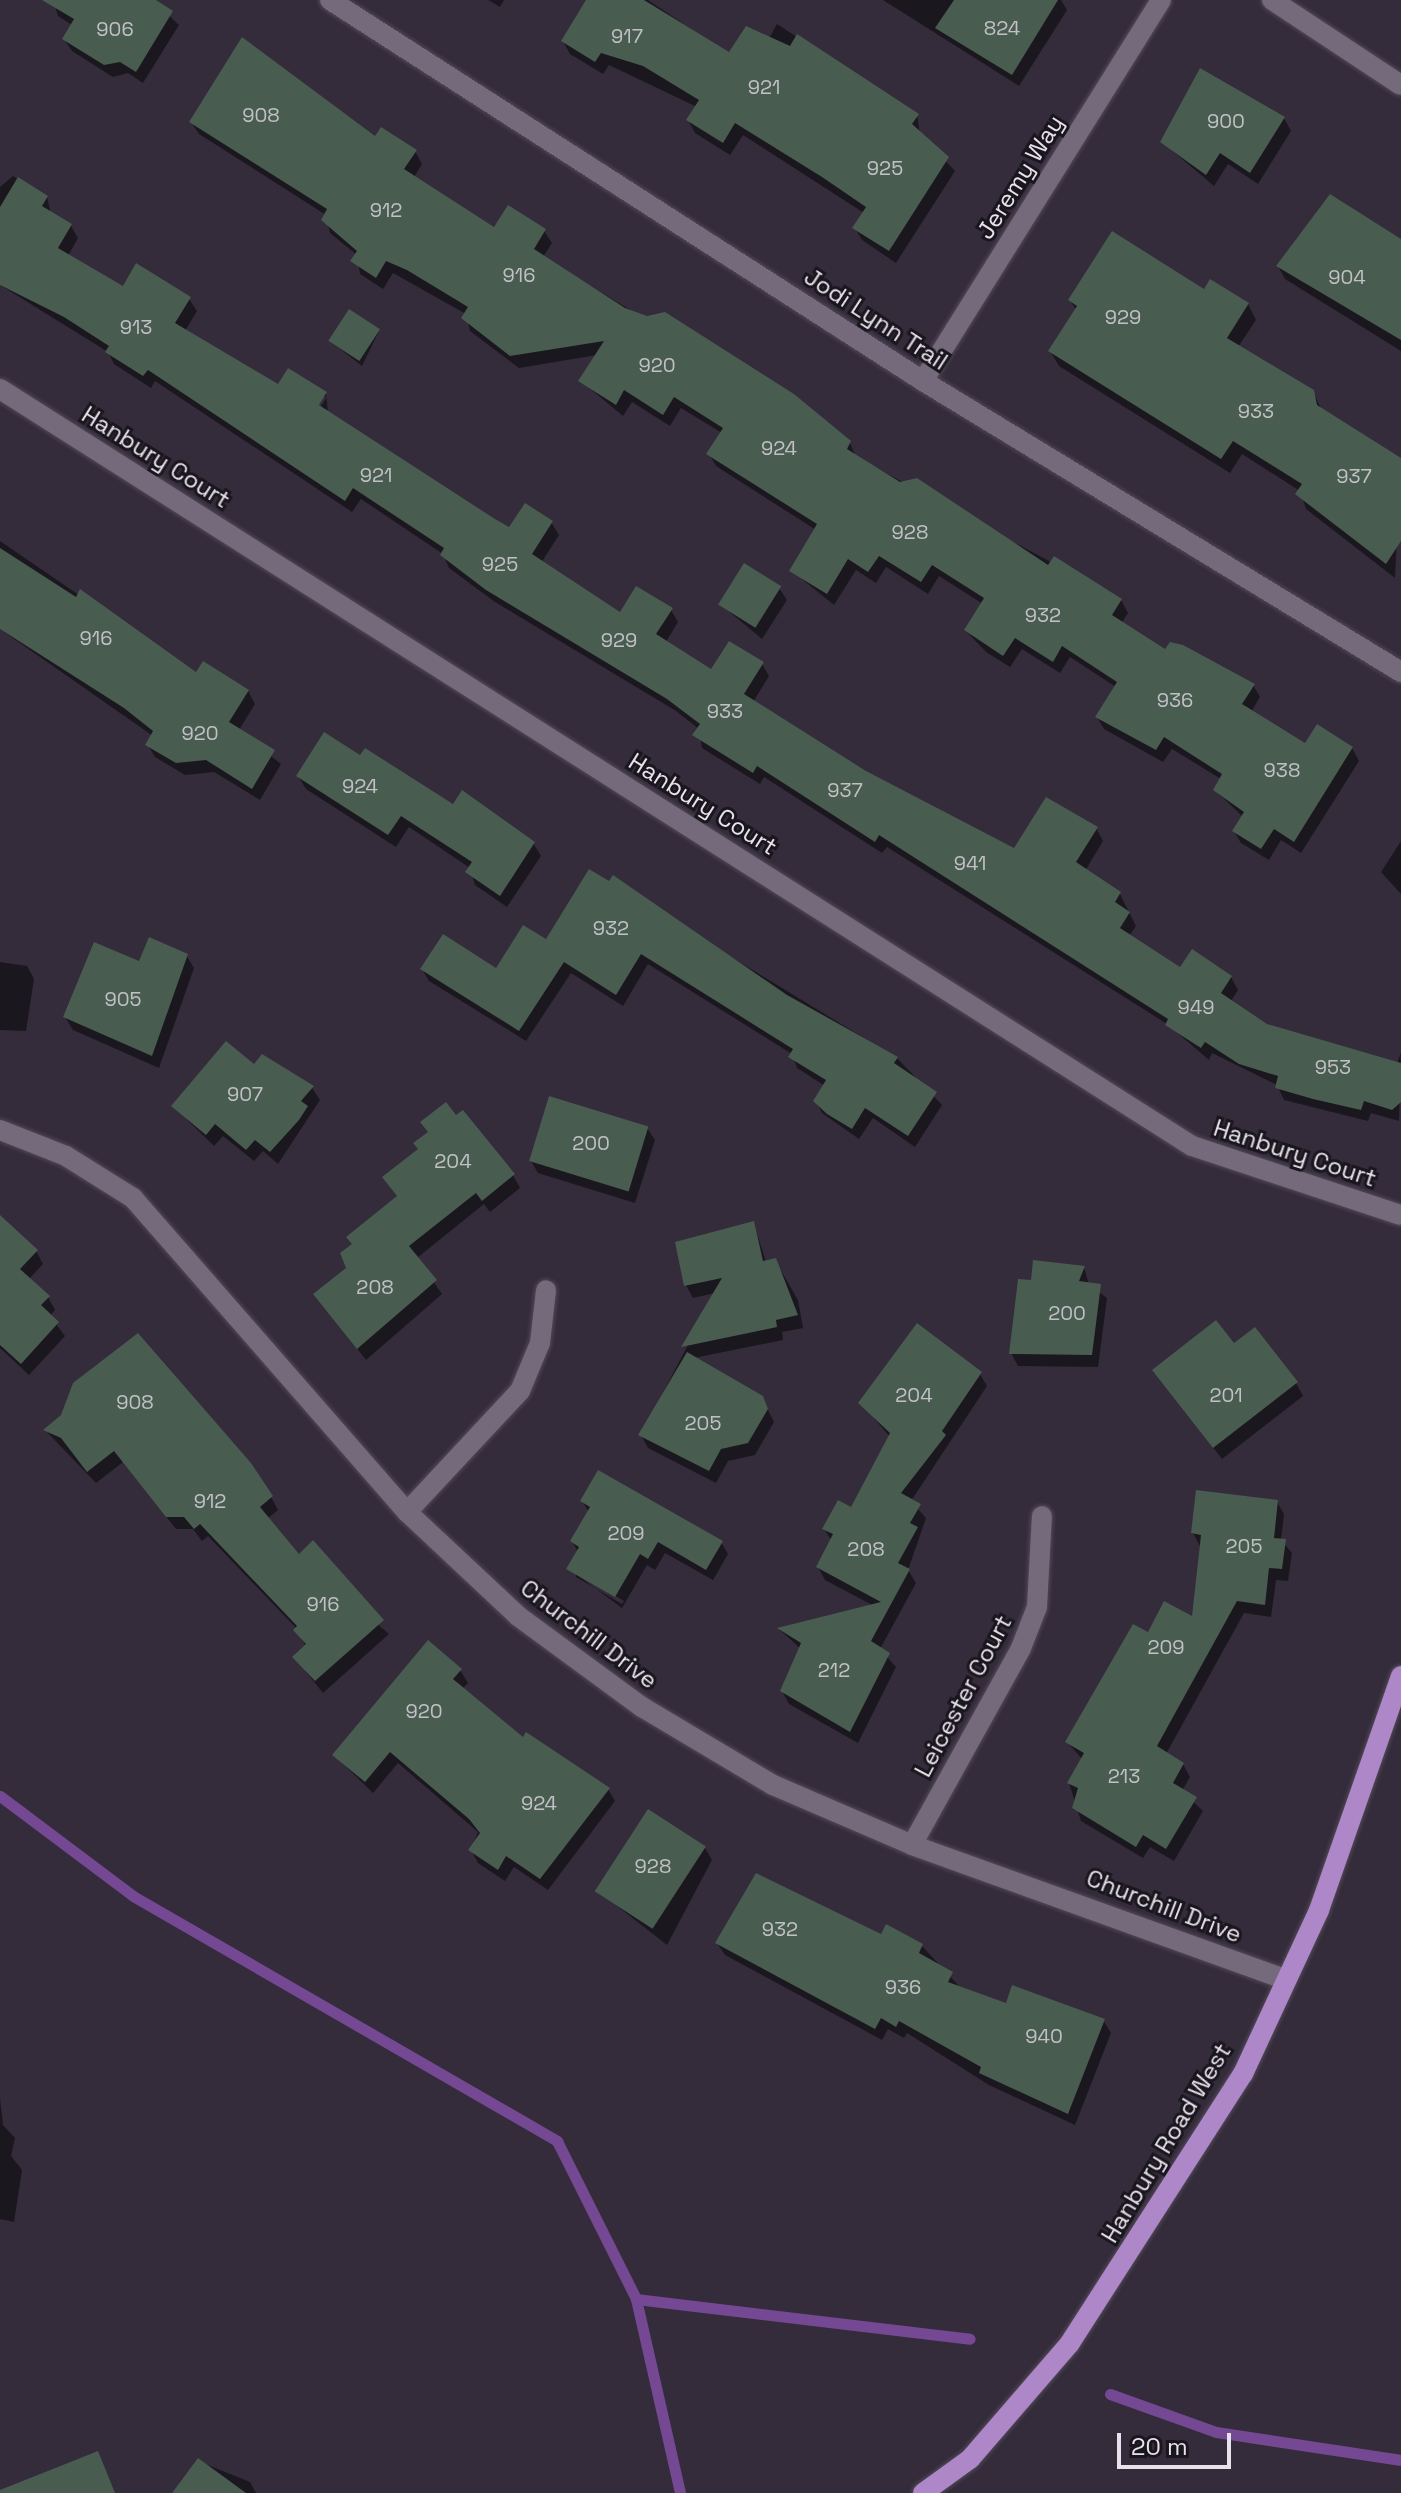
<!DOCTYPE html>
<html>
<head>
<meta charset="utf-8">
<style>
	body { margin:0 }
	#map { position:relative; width:1401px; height:2493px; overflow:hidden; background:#342b3b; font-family:"Space Grotesk",sans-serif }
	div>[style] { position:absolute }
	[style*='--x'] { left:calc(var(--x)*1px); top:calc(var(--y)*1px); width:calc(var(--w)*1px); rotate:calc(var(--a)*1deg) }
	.shadow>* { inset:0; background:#0007 }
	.stream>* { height:11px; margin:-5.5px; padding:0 5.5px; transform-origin:5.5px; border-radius:5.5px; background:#754893 }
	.building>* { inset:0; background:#495c50; transform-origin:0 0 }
	.roads { filter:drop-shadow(0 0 2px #514957) drop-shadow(0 0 2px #514957) }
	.minor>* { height:20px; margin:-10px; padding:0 10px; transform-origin:10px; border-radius:10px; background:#746a7c }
	.major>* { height:20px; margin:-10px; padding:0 10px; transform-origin:10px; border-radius:10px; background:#ad87c8 }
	span { translate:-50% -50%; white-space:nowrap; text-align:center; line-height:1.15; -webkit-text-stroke:6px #1a161d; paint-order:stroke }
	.number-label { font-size:20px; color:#c0c0c6 }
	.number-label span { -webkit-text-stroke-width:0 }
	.street-label { font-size:24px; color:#e8e2ed }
	.scale { position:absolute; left:1117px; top:2433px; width:114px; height:36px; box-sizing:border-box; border:4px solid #e8e2ed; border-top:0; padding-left:10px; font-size:24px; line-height:28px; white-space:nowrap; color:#e8e2ed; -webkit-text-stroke:6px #1a161d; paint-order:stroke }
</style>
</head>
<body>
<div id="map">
	<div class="shadow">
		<div style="clip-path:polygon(53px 0,153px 0,179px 25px,143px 83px,128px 73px,113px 77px,72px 51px,64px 39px,72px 25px,58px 16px)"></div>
		<div style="clip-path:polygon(488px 0,504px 0,500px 7px)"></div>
		<div style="clip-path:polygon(591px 0,648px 0,730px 55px,767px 42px,777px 24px,917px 115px,920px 134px,955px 171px,896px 263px,862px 240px,855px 228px,864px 213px,743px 135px,730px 155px,695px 133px,688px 120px,697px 107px,609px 65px,603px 74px,570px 54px,563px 41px)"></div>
		<div style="clip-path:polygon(883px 0,1061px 0,1067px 10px,1019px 86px)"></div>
		<div style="clip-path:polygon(1284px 118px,1291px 131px,1258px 184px,1228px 164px,1214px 186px,1162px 142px)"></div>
		<div style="clip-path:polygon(191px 122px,375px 139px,415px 151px,422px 164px,414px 177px,495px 230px,544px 231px,552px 243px,543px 257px,850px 443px,856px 457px,1121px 600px,1128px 613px,1121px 624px,1166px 652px,1253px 685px,1260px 697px,1251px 712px,1306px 746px,1352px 748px,1359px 761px,1301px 853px,1281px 840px,1269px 860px,1241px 843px,1234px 831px,1243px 817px,1215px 790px,1221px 779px,1172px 749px,1163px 762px,1104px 729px,1097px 717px,1116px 687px,1070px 657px,1060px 673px,1022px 649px,1010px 667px,986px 652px,966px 631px,983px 604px,939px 576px,928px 594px,886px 567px,876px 583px,856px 570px,834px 605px,792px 571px,816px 530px,716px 466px,709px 454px,722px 433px,681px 408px,670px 426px,632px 402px,623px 416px,581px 381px,597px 355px,519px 368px,470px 331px,466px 314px,393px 273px,383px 289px,360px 274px,357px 255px,330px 233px,326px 215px,199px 134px)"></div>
		<div style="clip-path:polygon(evenodd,13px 176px,47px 197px,51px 214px,71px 226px,78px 238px,68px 256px,123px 289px,189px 299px,197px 311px,185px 331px,279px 386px,326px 393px,328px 413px,510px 529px,551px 522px,559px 535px,541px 563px,621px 614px,671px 610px,678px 622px,666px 642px,712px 672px,762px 664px,769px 676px,753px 702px,947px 821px,1015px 850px,1096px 828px,1103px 841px,1085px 871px,1120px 894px,1136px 926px,1129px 936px,1180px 970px,1231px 977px,1238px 990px,1231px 1001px,1267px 1025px,1397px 1064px,1401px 1052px,1399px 1121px,1371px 1113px,1368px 1121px,1284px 1100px,1277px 1085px,1212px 1053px,1209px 1060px,1167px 1024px,887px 847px,882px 853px,764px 777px,760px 784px,702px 748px,699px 729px,676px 711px,495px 602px,449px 568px,443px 554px,361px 499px,352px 512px,155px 381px,151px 388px,114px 364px,108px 352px,0 285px,0 187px,13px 176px,322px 397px,327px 397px,315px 415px,322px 397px)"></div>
		<div style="clip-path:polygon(1401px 246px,1401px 351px,1285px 279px,1278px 266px)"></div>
		<div style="clip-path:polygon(1205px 292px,1248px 304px,1256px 320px,1238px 347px,1313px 391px,1322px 411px,1401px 460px,1395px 578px,1306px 509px,1300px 491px,1242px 454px,1230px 473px,1059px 366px,1050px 351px,1076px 310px,1070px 300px)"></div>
		<div style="clip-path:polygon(379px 331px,362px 366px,330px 341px)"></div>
		<div style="clip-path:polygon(0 541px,196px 675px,248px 691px,255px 704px,239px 730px,281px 764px,260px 800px,214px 772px,185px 775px,155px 757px,148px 745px,153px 736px,0 629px)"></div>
		<div style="clip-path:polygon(779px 588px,787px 600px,762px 639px,720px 604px)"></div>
		<div style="clip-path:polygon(360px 758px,533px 843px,541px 856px,507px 907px,475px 885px,470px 868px,409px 827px,396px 847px,306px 789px,298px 776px)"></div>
		<div style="clip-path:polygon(1401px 841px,1401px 894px,1381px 872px)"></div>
		<div style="clip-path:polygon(590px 871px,897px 1058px,942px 1105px,915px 1147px,873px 1118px,859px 1139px,822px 1113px,816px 1101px,825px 1086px,797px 1068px,792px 1054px,648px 964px,623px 1006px,571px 973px,526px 1041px,429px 981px,422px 969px,497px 970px,546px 942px)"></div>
		<div style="clip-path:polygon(186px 955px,194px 968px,159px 1068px,73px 1030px,65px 1017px,140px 964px)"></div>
		<div style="clip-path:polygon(0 962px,27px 966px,34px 979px,26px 1031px,0 1030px)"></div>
		<div style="clip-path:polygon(254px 1067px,312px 1088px,320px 1100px,278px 1164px,263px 1151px,254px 1161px,223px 1136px,214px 1146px,174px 1107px)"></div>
		<div style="clip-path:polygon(647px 1128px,655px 1140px,635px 1203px,538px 1173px,531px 1161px)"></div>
		<div style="clip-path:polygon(420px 1150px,513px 1175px,520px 1188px,490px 1212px,484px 1204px,417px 1258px,442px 1294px,366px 1360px,316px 1295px,349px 1269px,398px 1198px,385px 1178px)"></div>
		<div style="clip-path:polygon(754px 1224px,766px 1262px,775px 1260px,798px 1300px,803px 1328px,782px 1332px,783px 1340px,694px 1358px,762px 1398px,774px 1422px,755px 1455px,728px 1461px,716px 1483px,648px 1448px,641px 1435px,715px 1293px,693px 1298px,686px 1285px)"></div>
		<div style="clip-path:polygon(0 1232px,36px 1251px,43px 1264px,29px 1279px,48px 1297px,55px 1310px,50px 1316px,65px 1336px,29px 1375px,0 1348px)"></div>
		<div style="clip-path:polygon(1084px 1267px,1089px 1285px,1107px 1298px,1098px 1367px,1018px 1366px,1011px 1353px,1033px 1282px)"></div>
		<div style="clip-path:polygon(1154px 1371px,1296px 1383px,1303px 1396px,1222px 1459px)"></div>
		<div style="clip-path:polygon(980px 1374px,987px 1386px,911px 1501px,926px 1518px,908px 1570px,916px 1583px,880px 1649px,896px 1667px,858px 1743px,789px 1704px,782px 1691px,801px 1649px,780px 1630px,874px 1606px,825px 1580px,818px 1567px,832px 1541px,824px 1529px,851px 1509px,890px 1437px,861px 1403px)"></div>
		<div style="clip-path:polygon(45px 1430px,271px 1497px,278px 1510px,267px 1519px,298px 1557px,389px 1634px,323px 1693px,295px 1658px,306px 1647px,297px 1629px,208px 1536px,202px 1541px,193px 1529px,176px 1529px,123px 1462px,96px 1483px)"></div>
		<div style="clip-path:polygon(evenodd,582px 1501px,721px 1542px,728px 1554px,713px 1580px,665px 1553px,655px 1570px,647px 1565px,622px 1608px,569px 1569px,578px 1552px,572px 1541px,589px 1512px,582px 1501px,576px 1572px,624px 1601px,622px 1604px,576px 1577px,576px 1572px)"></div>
		<div style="clip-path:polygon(1277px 1502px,1284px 1514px,1281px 1540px,1292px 1553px,1288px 1581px,1276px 1580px,1271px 1617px,1244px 1613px,1166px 1754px,1183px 1764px,1190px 1777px,1182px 1791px,1203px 1811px,1174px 1861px,1150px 1847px,1143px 1858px,1081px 1821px,1069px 1783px,1083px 1760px,1067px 1742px,1149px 1634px,1193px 1620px,1200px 1546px,1193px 1533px)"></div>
		<div style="clip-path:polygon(460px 1670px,468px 1683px,462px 1689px,523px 1740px,608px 1789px,615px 1801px,548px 1890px,514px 1867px,505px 1881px,478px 1863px,471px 1850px,478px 1832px,398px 1763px,373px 1793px,334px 1755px)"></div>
		<div style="clip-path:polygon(705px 1848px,712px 1860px,667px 1945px,603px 1895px)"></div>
		<div style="clip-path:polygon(881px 1937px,922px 1946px,959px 1986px,1007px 2006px,1103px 2020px,1111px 2033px,1075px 2125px,989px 2085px,907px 2033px,904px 2038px,888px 2029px,882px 2040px,725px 1955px,717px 1943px)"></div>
		<div style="clip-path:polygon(0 2098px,3px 2125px,15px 2138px,11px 2156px,22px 2170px,14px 2222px,0 2219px)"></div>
		<div style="clip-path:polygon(198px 2461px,250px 2482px,256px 2493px,175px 2493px)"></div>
	</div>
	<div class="stream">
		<div style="--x:0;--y:1796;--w:166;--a:36.9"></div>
		<div style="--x:133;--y:1896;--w:490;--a:30"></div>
		<div style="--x:557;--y:2141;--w:177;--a:63.4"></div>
		<div style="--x:636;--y:2299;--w:199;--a:77.2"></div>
		<div style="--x:636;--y:2299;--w:336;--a:6.8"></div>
		<div style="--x:1110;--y:2394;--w:113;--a:19.7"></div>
		<div style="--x:1216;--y:2432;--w:187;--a:8.6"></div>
	</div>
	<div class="building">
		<div style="clip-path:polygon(42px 0,156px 0,173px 11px,136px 72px,120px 62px,104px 65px,62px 39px,74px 19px)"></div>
		<div style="clip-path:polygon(586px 0,644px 0,729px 52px,746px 26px,790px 46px,797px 34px,919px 114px,912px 124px,949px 157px,889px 251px,852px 228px,866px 207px,822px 177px,735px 123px,723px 143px,686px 120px,699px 100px,643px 66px,601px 53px,595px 62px,561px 41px)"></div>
		<div style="clip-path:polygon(954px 0,1058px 0,1012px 75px,935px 28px)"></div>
		<div style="clip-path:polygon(242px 37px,375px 136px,381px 127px,417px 150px,404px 169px,494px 227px,508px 205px,546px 229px,534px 249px,625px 308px,647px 316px,665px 312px,794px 394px,851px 441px,847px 449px,900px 482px,917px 478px,1048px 565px,1054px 556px,1122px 599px,1112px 615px,1165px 649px,1170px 642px,1183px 645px,1255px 684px,1242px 704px,1305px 743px,1317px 724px,1353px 747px,1294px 842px,1274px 829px,1261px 849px,1232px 831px,1244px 812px,1213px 790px,1222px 774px,1164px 737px,1156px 750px,1095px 717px,1117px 682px,1062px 646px,1053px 662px,1015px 638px,1003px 656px,964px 630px,984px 598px,932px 565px,921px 582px,879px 556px,868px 572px,848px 559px,827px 594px,789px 571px,817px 524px,706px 454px,723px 428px,674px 397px,663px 415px,624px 390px,616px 405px,578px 381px,604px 341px,510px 356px,461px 318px,468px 307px,407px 270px,386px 261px,376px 278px,350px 261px,357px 251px,321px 220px,327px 209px,189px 122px)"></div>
		<div style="clip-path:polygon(1200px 68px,1285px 117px,1250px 173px,1220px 153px,1206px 175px,1160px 142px)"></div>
		<div style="clip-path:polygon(18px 177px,48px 196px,42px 206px,72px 224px,58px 248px,123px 286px,136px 263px,191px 297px,175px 323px,278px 384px,288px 368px,327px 392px,319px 405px,495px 519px,509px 527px,525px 503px,553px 521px,532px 554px,620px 612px,636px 586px,673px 608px,656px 634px,711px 669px,729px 641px,764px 662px,744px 694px,866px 771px,1014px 848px,1046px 797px,1098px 827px,1076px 862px,1121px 892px,1115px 902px,1130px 912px,1120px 928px,1180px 967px,1192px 949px,1232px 976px,1221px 993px,1267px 1024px,1401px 1063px,1401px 1102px,1392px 1110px,1364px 1101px,1361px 1110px,1313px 1099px,1275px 1088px,1278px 1076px,1239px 1064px,1205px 1042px,1201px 1048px,1165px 1025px,1168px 1019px,879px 835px,875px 842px,757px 766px,753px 773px,692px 735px,700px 724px,667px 699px,486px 590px,440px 555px,444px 548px,353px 488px,345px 501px,148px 370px,143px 376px,105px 352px,109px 346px,64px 317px,0 285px,0 207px)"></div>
		<div style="clip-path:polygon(1330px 194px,1401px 239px,1401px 340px,1276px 266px)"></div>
		<div style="clip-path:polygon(1112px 231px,1204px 289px,1210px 279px,1249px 303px,1227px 338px,1314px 390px,1317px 405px,1401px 458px,1401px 541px,1386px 564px,1295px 494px,1302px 484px,1233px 441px,1221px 459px,1048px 351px,1077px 306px,1068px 300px)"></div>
		<div style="left:349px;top:309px;width:37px;height:38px;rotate:33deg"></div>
		<div style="clip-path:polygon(0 548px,76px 597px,80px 589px,196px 672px,203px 661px,249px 690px,229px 722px,275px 750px,252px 789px,206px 760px,176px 763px,145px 745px,153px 731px,124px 708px,0 629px)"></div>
		<div style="left:744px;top:563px;width:44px;height:49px;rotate:32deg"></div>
		<div style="clip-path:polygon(324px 732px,360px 755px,365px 748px,453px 804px,462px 790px,535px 842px,500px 896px,465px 872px,472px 862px,401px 816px,388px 835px,296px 776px)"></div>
		<div style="clip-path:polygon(589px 869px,609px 881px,613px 875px,787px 995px,898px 1057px,894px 1063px,937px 1092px,908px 1136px,865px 1108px,852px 1129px,827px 1114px,813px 1101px,826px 1080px,788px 1057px,793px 1049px,641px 954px,616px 995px,564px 962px,519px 1031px,420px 969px,443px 934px,496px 968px,523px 925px,546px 939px)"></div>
		<div style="clip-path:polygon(149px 937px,188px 954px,152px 1056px,63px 1017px,94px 942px,139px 961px)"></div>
		<div style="clip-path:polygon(226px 1041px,254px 1064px,262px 1054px,314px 1086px,301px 1101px,308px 1106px,299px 1120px,270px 1152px,255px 1140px,246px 1150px,215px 1124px,206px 1135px,171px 1106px)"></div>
		<div style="left:549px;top:1096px;width:104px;height:68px;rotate:17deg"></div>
		<div style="clip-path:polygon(446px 1102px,456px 1115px,463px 1110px,515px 1174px,482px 1201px,476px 1193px,409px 1246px,437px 1280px,357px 1349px,313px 1294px,346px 1268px,340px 1253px,352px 1244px,346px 1237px,397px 1196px,382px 1177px,418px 1149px,413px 1143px,428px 1132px,420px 1122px)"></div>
		<div style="clip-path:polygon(0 1215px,38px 1250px,20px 1269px,50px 1296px,41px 1305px,59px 1322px,21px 1364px,0 1345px)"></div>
		<div style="clip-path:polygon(754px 1221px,763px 1261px,776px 1258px,798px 1315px,776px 1320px,777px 1327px,681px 1347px,722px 1278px,684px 1286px,675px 1242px)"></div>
		<div style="clip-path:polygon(1033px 1260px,1085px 1266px,1079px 1281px,1101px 1284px,1092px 1355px,1009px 1354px,1018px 1279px,1031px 1280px)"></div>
		<div style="clip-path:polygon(1216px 1320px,1234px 1343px,1255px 1327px,1298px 1382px,1213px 1448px,1152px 1370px)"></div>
		<div style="clip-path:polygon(917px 1323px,982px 1372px,942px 1431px,946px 1435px,901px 1493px,921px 1504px,910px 1523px,918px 1527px,898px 1563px,910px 1569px,871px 1641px,890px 1653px,850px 1732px,780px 1691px,801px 1643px,777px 1628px,881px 1602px,816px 1567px,833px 1534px,822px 1529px,838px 1500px,851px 1507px,890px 1433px,858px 1403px)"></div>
		<div style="clip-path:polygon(138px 1333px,251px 1463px,273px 1496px,260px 1507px,299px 1554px,313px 1540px,384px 1620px,315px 1681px,292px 1657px,306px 1644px,293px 1630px,297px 1626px,200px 1524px,194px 1529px,184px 1517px,166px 1517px,114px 1451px,87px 1472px,61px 1438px,43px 1430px,61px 1415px,73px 1383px)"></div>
		<div style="clip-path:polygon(687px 1352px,763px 1396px,768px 1409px,748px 1443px,721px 1449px,709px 1471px,638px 1435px)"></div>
		<div style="clip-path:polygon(598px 1470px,723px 1541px,706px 1570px,658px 1542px,648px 1559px,640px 1554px,615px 1597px,566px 1569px,579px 1547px,570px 1541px,590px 1507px,580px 1501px)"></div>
		<div style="clip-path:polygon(1196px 1490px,1278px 1500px,1274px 1538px,1286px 1539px,1282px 1569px,1269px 1568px,1265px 1605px,1237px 1601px,1157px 1746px,1184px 1763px,1173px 1783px,1197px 1797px,1166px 1849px,1143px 1835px,1136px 1847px,1072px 1808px,1078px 1788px,1067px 1783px,1084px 1753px,1065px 1742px,1133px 1624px,1148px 1632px,1164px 1601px,1192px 1616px,1201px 1535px,1191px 1533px)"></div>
		<div style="clip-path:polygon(428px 1640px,462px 1669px,453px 1679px,523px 1737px,526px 1732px,610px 1788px,540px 1879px,506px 1856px,498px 1870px,468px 1850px,480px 1833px,469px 1819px,390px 1752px,365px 1782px,332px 1755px)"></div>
		<div style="left:648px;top:1809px;width:69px;height:98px;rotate:33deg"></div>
		<div style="clip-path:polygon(756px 1873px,881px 1934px,886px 1924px,923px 1944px,919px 1953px,953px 1972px,948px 1982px,1006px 2003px,1012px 1985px,1105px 2019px,1068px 2114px,979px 2073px,981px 2067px,899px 2021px,896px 2027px,881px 2018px,875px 2029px,715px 1943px)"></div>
		<div style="clip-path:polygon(98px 2451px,115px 2493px,0 2493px,0 2490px)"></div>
		<div style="clip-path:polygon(198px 2458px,246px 2493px,172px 2493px)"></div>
	</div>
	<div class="roads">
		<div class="minor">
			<div style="--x:330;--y:0;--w:705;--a:32.72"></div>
			<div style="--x:923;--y:381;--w:560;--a:31.33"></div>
			<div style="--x:1272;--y:0;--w:154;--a:33.4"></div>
			<div style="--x:923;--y:381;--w:449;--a:-58"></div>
			<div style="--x:0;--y:389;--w:1412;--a:32.42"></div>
			<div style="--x:1192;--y:1146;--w:220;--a:18.3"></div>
			<div style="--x:0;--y:1130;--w:71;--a:21.5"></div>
			<div style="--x:66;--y:1156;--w:79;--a:32.1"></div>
			<div style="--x:133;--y:1198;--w:417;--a:48.9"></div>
			<div style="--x:407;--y:1512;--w:152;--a:43.1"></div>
			<div style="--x:518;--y:1616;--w:154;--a:36.3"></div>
			<div style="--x:642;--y:1707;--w:152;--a:30.8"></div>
			<div style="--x:773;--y:1785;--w:151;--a:23.3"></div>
			<div style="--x:912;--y:1845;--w:396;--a:19.8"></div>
			<div style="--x:407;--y:1512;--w:166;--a:-47"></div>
			<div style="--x:520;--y:1391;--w:52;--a:-67.4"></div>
			<div style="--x:540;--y:1343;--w:53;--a:-83.5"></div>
			<div style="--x:912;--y:1845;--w:225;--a:-61"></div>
			<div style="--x:1021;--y:1648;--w:44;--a:-68.7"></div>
			<div style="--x:1037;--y:1607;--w:91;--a:-86.9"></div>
		</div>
		<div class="major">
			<div style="--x:923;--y:2493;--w:58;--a:-35.9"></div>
			<div style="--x:970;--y:2459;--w:153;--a:-49.2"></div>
			<div style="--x:1070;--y:2343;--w:320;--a:-57.3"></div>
			<div style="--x:1243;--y:2074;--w:181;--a:-65.1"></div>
			<div style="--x:1319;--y:1910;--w:248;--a:-70.7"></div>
		</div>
	</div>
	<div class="number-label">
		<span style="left:1002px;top:28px">824</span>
		<span style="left:115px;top:29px">906</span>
		<span style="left:627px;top:36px">917</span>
		<span style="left:764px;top:87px">921</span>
		<span style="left:261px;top:115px">908</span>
		<span style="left:1226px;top:121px">900</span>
		<span style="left:885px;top:168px">925</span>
		<span style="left:386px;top:210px">912</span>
		<span style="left:519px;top:275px">916</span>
		<span style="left:1347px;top:277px">904</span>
		<span style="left:1123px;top:317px">929</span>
		<span style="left:136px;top:327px">913</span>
		<span style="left:657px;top:365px">920</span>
		<span style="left:1256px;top:411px">933</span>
		<span style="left:779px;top:448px">924</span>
		<span style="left:376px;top:475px">921</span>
		<span style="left:1354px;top:476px">937</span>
		<span style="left:910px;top:532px">928</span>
		<span style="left:500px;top:564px">925</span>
		<span style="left:1043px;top:615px">932</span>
		<span style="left:96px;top:638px">916</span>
		<span style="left:619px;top:640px">929</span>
		<span style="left:1175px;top:700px">936</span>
		<span style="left:725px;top:711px">933</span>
		<span style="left:200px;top:733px">920</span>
		<span style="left:1282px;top:770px">938</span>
		<span style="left:360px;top:786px">924</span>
		<span style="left:845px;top:790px">937</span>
		<span style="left:970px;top:863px">941</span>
		<span style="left:611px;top:928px">932</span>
		<span style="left:123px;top:999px">905</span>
		<span style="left:1196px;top:1007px">949</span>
		<span style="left:1333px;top:1067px">953</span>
		<span style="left:245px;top:1094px">907</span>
		<span style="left:591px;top:1143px">200</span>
		<span style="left:453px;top:1161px">204</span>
		<span style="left:375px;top:1287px">208</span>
		<span style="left:1067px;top:1313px">200</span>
		<span style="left:914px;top:1395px">204</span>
		<span style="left:1226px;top:1395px">201</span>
		<span style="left:135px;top:1402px">908</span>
		<span style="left:703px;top:1423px">205</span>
		<span style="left:210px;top:1501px">912</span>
		<span style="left:626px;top:1533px">209</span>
		<span style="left:1244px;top:1546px">205</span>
		<span style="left:866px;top:1549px">208</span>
		<span style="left:323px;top:1604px">916</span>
		<span style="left:1166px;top:1647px">209</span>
		<span style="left:834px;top:1670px">212</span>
		<span style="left:424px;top:1711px">920</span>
		<span style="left:1124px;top:1776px">213</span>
		<span style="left:539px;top:1803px">924</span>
		<span style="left:653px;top:1866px">928</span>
		<span style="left:780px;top:1929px">932</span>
		<span style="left:903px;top:1987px">936</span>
		<span style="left:1044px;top:2036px">940</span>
	</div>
	<div class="street-label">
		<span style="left:1020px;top:177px;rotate:-58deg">Jeremy Way</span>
		<span style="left:876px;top:319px;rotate:33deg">Jodi Lynn Trail</span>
		<span style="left:156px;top:457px;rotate:32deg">Hanbury Court</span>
		<span style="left:703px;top:804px;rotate:32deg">Hanbury Court</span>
		<span style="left:1295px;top:1153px;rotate:18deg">Hanbury Court</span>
		<span style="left:589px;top:1634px;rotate:37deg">Churchill Drive</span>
		<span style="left:963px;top:1696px;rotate:-62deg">Leicester Court</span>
		<span style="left:1164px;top:1906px;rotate:21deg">Churchill Drive</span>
		<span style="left:1166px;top:2143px;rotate:-59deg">Hanbury Road West</span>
	</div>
	<div class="scale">20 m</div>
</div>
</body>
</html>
